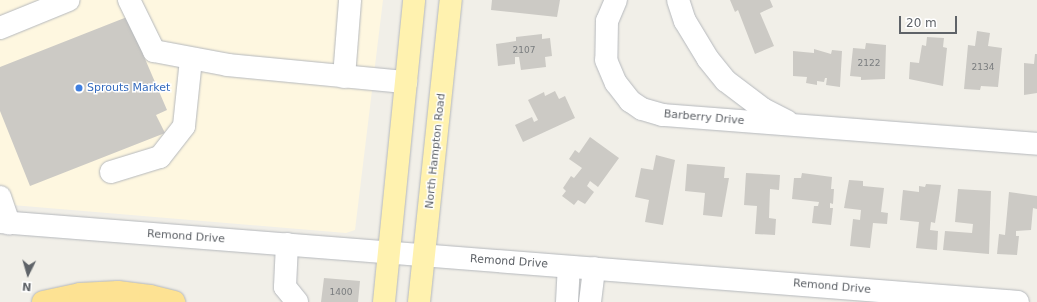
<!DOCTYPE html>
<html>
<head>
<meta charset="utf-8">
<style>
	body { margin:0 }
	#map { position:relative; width:1037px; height:302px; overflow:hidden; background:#f1efe8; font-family:"DejaVu Sans",sans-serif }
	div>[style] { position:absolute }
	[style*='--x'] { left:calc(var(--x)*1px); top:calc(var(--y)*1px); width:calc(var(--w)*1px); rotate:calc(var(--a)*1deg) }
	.commercial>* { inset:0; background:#fef7e0 }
	.building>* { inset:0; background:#cccac5 }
	.roads { filter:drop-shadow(0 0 1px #b5b8bc) drop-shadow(0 0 1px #b5b8bc) }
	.minor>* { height:22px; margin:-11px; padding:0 11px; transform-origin:11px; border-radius:11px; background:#fff }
	.major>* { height:22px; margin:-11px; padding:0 11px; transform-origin:11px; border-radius:11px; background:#fff2af }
	.highway>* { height:22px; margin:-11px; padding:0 11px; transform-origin:11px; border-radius:11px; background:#fde293 }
	.dots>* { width:11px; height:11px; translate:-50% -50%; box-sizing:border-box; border:2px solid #fff; border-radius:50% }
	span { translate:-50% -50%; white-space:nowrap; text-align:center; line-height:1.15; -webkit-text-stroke:3px #fff; paint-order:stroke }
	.number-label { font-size:9px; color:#7a7d7f }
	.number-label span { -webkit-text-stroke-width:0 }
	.shop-label { font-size:11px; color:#366cbe }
	.left { translate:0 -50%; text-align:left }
	.street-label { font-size:11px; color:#5f6368 }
	.north { position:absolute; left:8px; top:254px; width:40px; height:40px; -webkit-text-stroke:3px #fff; paint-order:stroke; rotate:185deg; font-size:11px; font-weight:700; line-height:16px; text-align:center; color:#5f6368 }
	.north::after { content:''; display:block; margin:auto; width:14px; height:18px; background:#5f6368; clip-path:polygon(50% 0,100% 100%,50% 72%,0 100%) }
	.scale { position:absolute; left:899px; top:16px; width:58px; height:18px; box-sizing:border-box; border:2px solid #5f6368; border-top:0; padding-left:5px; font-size:12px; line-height:14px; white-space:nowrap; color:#5f6368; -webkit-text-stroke:3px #fff; paint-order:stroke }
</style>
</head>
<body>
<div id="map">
	<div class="commercial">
		<div style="clip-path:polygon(0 0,383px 0,355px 230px,346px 233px,0 204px)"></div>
	</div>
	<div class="building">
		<div style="clip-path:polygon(492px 0,560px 0,557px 17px,491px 10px)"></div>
		<div style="clip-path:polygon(730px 0,770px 0,773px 7px,760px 13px,774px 46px,755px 54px,738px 10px,735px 12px)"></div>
		<div style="clip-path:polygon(127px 17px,167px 110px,156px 115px,165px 133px,30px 186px,0 111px,0 67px)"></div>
		<div style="clip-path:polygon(977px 31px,990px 33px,988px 46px,1002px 48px,998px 87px,981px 86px,980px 90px,964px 89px,968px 45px,975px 46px)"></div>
		<div style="clip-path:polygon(542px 34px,542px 39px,550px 38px,552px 56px,545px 57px,546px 67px,521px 70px,519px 57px,515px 57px,515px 64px,498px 66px,496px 44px,516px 41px,516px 37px)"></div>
		<div style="clip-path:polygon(927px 37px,944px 38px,943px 47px,947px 48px,943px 86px,909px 79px,910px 62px,919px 63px,922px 45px,926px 46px)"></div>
		<div style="clip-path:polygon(866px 43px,886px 45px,885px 79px,861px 80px,861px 77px,850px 76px,853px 48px,865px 49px)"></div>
		<div style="clip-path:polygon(814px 49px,831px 54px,832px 50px,842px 51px,840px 87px,826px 85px,827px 78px,825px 78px,824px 82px,817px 81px,817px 85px,806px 83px,807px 77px,793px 76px,793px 51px,814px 53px)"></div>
		<div style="clip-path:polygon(1035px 54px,1037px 54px,1037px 93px,1024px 95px,1024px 63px,1034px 64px)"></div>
		<div style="clip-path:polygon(555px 91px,559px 99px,565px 96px,575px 118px,523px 142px,515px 125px,532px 117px,534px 122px,538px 120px,528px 100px,544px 92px,545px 96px)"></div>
		<div style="clip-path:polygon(590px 137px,619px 158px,598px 187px,590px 181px,587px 186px,594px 192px,585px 204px,578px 200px,574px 205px,562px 196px,566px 191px,563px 188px,571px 176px,574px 178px,582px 168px,569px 159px,575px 150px,579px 153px)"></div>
		<div style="clip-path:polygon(656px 155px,675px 160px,663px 225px,645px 222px,649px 200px,635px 197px,641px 168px,653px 170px)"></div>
		<div style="clip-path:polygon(687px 164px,725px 167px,724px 178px,729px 178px,722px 217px,703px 215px,705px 193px,685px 191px)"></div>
		<div style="clip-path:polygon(746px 173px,780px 175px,779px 190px,770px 189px,769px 218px,776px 219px,775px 235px,755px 234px,757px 206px,744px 205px)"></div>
		<div style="clip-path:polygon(802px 173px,832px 177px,831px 189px,834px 189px,833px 204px,830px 203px,830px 208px,833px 208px,831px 225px,812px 223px,814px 206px,818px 206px,819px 202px,792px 199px,794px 178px,801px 178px)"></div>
		<div style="clip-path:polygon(849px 180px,863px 181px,863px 186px,884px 188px,881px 212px,888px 213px,887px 224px,873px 223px,870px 248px,850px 246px,853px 219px,860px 220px,861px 210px,844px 208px)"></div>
		<div style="clip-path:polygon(926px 184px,941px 185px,935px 223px,931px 222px,930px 230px,938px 231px,937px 250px,916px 248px,919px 222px,900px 220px,903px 190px,919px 192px,919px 186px,925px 187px)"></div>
		<div style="clip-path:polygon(958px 189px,991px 191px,989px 254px,943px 250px,945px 231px,972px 233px,973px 224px,955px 222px)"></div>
		<div style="clip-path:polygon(1009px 192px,1037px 196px,1037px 209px,1033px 208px,1031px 230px,1016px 231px,1016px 236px,1019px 236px,1017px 255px,997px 254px,999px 234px,1005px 235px)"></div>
		<div style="clip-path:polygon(324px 278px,360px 281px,358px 302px,321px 302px)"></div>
	</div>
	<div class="roads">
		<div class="minor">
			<div style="--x:129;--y:0;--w:57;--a:63.9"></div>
			<div style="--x:154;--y:51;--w:75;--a:10.7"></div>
			<div style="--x:228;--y:65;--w:179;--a:5.5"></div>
			<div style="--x:616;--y:0;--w:23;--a:113"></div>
			<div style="--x:607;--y:21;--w:39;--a:91"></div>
			<div style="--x:606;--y:60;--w:25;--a:67"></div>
			<div style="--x:616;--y:83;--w:23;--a:52"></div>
			<div style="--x:630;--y:101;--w:14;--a:34"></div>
			<div style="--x:642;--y:109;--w:22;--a:16"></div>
			<div style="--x:663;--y:115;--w:375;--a:4.4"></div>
			<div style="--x:678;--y:0;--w:22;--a:72"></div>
			<div style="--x:685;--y:21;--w:44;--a:58.8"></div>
			<div style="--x:708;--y:59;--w:28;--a:51"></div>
			<div style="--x:726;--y:81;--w:46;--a:37.1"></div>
			<div style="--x:763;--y:109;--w:27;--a:27"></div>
			<div style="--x:0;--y:28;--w:74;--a:-22.1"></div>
			<div style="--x:344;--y:77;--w:77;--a:-85.5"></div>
			<div style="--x:111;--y:172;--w:51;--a:-17"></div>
			<div style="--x:160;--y:157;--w:39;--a:-52"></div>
			<div style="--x:184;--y:126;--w:67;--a:-84"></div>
			<div style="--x:0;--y:197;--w:28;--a:71"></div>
			<div style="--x:0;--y:222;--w:1021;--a:4.49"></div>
			<div style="--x:287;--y:244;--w:43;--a:92.7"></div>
			<div style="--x:285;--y:287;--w:19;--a:51"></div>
			<div style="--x:567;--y:302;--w:35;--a:-87"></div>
			<div style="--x:590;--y:302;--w:34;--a:-83"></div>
		</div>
		<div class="major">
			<div style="--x:384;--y:302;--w:303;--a:-84.3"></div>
			<div style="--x:419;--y:302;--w:304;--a:-84"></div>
		</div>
		<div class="highway">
			<div style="--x:43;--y:302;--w:38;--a:-12"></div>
			<div style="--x:80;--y:294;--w:38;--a:-3"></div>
			<div style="--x:118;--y:292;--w:32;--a:7"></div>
			<div style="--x:150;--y:296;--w:25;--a:14"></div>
		</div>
	</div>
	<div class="dots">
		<div style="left:79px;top:88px;background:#3f7fe0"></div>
	</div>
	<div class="number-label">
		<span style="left:524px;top:50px">2107</span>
		<span style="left:869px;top:63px">2122</span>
		<span style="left:983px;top:67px">2134</span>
		<span style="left:341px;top:292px">1400</span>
	</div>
	<div class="shop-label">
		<span class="left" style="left:87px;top:88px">Sprouts Market</span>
	</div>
	<div class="street-label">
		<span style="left:704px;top:118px;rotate:5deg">Barberry Drive</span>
		<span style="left:436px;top:151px;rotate:-84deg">North Hampton Road</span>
		<span style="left:186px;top:237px;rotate:4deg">Remond Drive</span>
		<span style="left:509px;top:262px;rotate:4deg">Remond Drive</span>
		<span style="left:832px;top:287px;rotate:5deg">Remond Drive</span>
	</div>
	<div class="north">N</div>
	<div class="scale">20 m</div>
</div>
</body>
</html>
